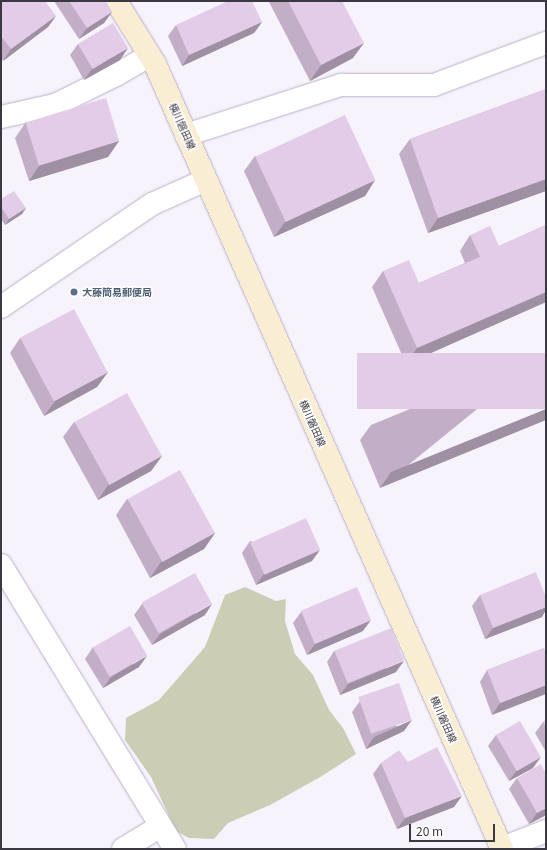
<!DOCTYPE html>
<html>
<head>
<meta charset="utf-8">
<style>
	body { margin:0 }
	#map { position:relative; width:547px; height:850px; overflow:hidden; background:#f7f3fd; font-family:Georgia,"Noto Sans JP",serif }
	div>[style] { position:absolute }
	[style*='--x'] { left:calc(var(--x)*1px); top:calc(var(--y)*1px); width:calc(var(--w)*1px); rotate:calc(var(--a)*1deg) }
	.green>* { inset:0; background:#cbcdb4 }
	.roads { filter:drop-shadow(0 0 1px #bab0c7) drop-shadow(0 0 1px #bab0c7) }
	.street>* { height:22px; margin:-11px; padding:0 11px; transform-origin:11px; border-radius:11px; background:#fff }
	.secondary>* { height:22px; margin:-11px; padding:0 11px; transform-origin:11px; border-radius:11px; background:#f9eed3 }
	.wall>* { inset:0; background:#c2afc7 }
	.shaded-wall>* { inset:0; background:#9e8fa2 }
	.building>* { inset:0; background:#e2cce7; transform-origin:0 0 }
	.dots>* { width:11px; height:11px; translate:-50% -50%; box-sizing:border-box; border:2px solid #fff; border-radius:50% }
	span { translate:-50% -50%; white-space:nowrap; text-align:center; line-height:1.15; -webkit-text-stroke:3px #fff; paint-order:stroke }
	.street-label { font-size:10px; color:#3c3841 }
	.service-label { font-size:10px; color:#4e5e75; font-weight:700 }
	.left { translate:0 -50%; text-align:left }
	.frame { position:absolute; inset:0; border:2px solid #3c3841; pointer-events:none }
	.scale { position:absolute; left:409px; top:824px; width:86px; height:18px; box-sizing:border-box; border:2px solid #3c3841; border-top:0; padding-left:5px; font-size:12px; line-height:14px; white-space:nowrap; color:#3c3841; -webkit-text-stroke:3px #fff; paint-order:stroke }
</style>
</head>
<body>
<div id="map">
	<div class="green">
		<div style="clip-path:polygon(245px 587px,276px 601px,286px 599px,285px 621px,295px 654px,313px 675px,329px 710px,343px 728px,356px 754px,322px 776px,270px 805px,228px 823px,214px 839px,189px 838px,176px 831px,151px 777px,125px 740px,126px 718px,159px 700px,205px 647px,225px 595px)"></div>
	</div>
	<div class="roads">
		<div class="street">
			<div style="--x:1;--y:117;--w:55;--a:-12.5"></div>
			<div style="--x:55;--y:105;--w:68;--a:-26.2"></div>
			<div style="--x:116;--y:75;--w:39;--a:-30"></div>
			<div style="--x:186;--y:135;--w:163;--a:-17.9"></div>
			<div style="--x:341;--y:85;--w:93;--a:0"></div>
			<div style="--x:434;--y:85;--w:120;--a:-20.6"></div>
			<div style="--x:1;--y:307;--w:183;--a:-34.3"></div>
			<div style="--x:152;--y:204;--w:59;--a:-24"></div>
			<div style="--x:1;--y:565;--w:333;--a:58.5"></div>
			<div style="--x:502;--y:848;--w:47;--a:-21.1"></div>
			<div style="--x:123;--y:849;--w:44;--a:-31.2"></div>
		</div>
		<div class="secondary">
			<div style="--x:116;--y:1;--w:74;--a:58.2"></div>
			<div style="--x:155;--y:64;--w:858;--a:66.15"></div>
		</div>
	</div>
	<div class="wall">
		<div style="clip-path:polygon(54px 1px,105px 1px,112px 12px,104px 23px,79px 39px)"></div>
		<div style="clip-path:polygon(270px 1px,342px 1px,353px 58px,310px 81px,269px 2px)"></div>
		<div style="clip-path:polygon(1px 3px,56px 16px,48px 27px,3px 61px,1px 57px)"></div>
		<div style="clip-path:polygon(262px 22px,254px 33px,182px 66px,168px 36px,176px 25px)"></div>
		<div style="clip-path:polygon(78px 44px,120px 60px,84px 80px,70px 55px)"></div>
		<div style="clip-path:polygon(546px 89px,546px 191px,428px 233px,399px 154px,410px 139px)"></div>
		<div style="clip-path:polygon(26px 122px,119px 141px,108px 157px,29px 181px,15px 138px)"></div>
		<div style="clip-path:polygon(255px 156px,375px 180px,365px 196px,274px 237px,244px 171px)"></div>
		<div style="clip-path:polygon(1px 199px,26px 208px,22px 214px,5px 225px,1px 219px)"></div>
		<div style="clip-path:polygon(546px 225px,546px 302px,406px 364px,372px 287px,383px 271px,419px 283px,465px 263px,460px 251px,470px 235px,499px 246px)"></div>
		<div style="clip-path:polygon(20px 338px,108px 372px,97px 387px,44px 416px,10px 353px)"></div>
		<div style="clip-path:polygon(546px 353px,380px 488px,360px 440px,371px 425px)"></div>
		<div style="clip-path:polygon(74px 422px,162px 456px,151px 471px,98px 500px,63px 437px)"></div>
		<div style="clip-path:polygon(127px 499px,215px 533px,204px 549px,150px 578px,116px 515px)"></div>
		<div style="clip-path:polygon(250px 541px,312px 561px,256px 585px,242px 553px)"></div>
		<div style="clip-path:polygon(480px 595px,542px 617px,485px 639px,472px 606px)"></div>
		<div style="clip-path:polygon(142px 604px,205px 615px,152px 645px,134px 615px)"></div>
		<div style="clip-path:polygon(301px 612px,363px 631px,307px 655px,293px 623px)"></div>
		<div style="clip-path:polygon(93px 647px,139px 667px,103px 688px,85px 659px)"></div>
		<div style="clip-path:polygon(544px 648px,492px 715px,480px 682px,487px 670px)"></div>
		<div style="clip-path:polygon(334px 651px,396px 672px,340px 695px,327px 662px)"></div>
		<div style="clip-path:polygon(360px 701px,404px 731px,366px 749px,352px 712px)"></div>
		<div style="clip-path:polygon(546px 720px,546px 752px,535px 733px,543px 722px)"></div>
		<div style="clip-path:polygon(496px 735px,533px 768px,509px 781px,488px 746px)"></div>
		<div style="clip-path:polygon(408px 762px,454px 807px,397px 829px,373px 774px,381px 763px)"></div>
		<div style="clip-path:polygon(517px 778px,546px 815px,529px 824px,509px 789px)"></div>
	</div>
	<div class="shaded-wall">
		<div style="clip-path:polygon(112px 12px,104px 23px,79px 39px,87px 28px)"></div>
		<div style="clip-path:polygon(56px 16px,48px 27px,3px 61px,11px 49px)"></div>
		<div style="clip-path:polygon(262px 22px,254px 33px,182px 66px,189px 55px)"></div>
		<div style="clip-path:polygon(364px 43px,353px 58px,310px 81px,321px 65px)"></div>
		<div style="clip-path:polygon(128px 48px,120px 60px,84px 80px,92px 69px)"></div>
		<div style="clip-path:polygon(119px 141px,108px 157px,29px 181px,39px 166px)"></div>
		<div style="clip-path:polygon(546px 179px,546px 191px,428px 233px,438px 218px)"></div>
		<div style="clip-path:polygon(375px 180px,365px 196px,274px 237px,285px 222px)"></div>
		<div style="clip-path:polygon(26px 208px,22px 214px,5px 225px,9px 219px)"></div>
		<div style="clip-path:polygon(546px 292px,546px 302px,406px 364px,417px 348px)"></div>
		<div style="clip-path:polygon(108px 372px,97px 387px,44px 416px,55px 401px)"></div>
		<div style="clip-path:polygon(546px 409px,546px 420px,380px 488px,391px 472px)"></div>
		<div style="clip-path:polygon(162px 456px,151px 471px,98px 500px,108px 485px)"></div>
		<div style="clip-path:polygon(215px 533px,204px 549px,150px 578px,161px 562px)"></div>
		<div style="clip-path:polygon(320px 550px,312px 561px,256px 585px,264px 574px)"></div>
		<div style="clip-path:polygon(212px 604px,205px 615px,152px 645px,160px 634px)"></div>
		<div style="clip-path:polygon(546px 607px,546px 610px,542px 617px,485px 639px,493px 628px)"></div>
		<div style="clip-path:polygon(371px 620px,363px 631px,307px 655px,315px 644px)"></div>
		<div style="clip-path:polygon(147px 656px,139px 667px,103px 688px,111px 677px)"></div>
		<div style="clip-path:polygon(404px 661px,396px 672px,340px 695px,348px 684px)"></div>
		<div style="clip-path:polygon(546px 685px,546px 694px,492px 715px,500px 703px)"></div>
		<div style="clip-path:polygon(412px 720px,404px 731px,366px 749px,374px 737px)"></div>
		<div style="clip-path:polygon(541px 757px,533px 768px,509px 781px,517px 770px)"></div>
		<div style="clip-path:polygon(462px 796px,454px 807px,397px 829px,405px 818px)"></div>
		<div style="clip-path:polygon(546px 808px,546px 815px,529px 824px,537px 813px)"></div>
	</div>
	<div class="building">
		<div style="clip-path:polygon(4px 1px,45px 1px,56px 16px,11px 49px,1px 36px,1px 3px)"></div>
		<div style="clip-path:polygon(69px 1px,105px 1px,112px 12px,87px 28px)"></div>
		<div style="clip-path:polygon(228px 1px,252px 1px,262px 22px,189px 55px,176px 25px)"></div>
		<div style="clip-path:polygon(288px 1px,342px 1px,364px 43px,321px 65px)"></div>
		<div style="left:113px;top:23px;width:29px;height:41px;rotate:59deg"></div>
		<div style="clip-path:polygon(546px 89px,546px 179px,438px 218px,410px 139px)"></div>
		<div style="left:106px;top:98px;width:45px;height:84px;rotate:73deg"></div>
		<div style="left:345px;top:115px;width:72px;height:99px;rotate:65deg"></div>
		<div style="clip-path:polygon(14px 191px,26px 208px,9px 219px,1px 207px,1px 199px)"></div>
		<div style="clip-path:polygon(546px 225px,546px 292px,417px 348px,383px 271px,409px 260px,419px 283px,480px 257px,470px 235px,490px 226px,499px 246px)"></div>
		<div style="left:74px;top:309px;width:72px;height:61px;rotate:62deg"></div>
		<div style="left:546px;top:353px;width:56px;height:189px;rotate:90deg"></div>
		<div style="left:127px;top:393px;width:72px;height:60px;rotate:61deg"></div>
		<div style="left:180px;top:470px;width:72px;height:60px;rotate:61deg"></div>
		<div style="left:306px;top:518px;width:35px;height:61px;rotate:66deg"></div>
		<div style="clip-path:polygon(536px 572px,546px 597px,546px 607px,493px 628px,480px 595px)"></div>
		<div style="left:195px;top:573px;width:35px;height:61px;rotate:61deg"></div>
		<div style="left:357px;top:587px;width:36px;height:61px;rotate:67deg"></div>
		<div style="left:130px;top:626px;width:34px;height:43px;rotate:60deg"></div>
		<div style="left:391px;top:628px;width:35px;height:61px;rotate:68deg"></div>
		<div style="clip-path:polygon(544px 648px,546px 654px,546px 685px,500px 703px,487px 670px)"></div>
		<div style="left:399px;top:683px;width:39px;height:43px;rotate:71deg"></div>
		<div style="clip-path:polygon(546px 720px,546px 727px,543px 722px)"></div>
		<div style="left:520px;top:721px;width:42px;height:28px;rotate:60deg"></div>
		<div style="clip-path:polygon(437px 747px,462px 796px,405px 818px,381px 763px,399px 750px,408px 762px)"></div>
		<div style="clip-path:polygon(541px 764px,546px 774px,546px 808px,537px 813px,517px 778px)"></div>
	</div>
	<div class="dots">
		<div style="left:74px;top:292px;background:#5c6f8a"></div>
	</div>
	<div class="street-label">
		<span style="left:183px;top:126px;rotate:66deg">横川磐田線</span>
		<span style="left:313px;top:423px;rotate:66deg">横川磐田線</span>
		<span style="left:444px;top:719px;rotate:66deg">横川磐田線</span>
	</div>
	<div class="service-label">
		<span class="left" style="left:82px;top:292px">大藤簡易郵便局</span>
	</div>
	<div class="frame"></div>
	<div class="scale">20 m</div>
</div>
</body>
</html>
